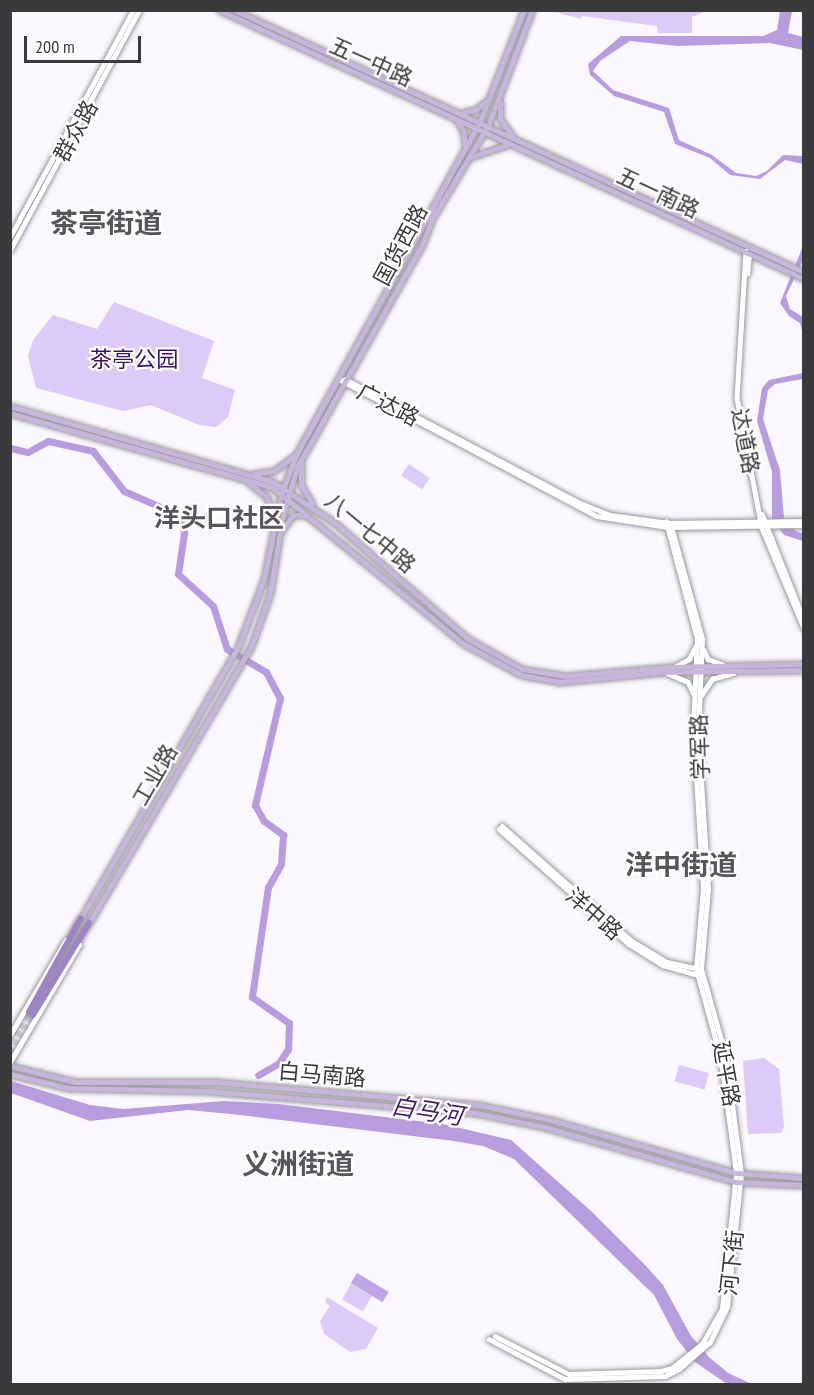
<!DOCTYPE html>
<html>
<head>
<meta charset="utf-8">
<style>
	body { margin:0 }
	#map { position:relative; width:814px; height:1395px; overflow:hidden; background:#faf8fe; font-family:"PT Sans Narrow","Noto Sans SC",sans-serif }
	div>[style] { position:absolute }
	[style*='--x'] { left:calc(var(--x)*1px); top:calc(var(--y)*1px); width:calc(var(--w)*1px); rotate:calc(var(--a)*1deg) }
	.green>* { inset:0; background:#dccaf7; transform-origin:0 0 }
	.forest>* { inset:0; background:#c0a5e6; transform-origin:0 0 }
	.water>* { inset:0; background:#b89dde }
	.river>* { height:7px; margin:-3.5px; padding:0 3.5px; transform-origin:3.5px; border-radius:3.5px; background:#b89dde }
	.highway-tunnel>* { height:6px; margin-top:-3px; transform-origin:0; background:repeating-linear-gradient(90deg,#d4d2d7 0 6px,transparent 0 9px) }
	.roads { filter:drop-shadow(0 0 2px #9a979e) drop-shadow(0 0 2px #9a979e) }
	.secondary>* { height:4.5px; margin:-2.25px; padding:0 2.25px; transform-origin:2.25px; border-radius:2.25px; background:#fff }
	.primary>* { height:5px; margin:-2.5px; padding:0 2.5px; transform-origin:2.5px; border-radius:2.5px; background:#c5b6da }
	.highway>* { height:6px; margin:-3px; padding:0 3px; transform-origin:3px; border-radius:3px; background:#9e85c2 }
	span { translate:-50% -50%; white-space:nowrap; text-align:center; line-height:1.15; -webkit-text-stroke:4.5px #fff; paint-order:stroke }
	.street-label { font-size:22px; color:#3a393c }
	.park-label { font-size:22px; color:#3a125e }
	.water-label { font-size:24px; color:#45206a; font-style:italic }
	.quarter-label { font-size:26px; color:#57545b; font-weight:700 }
	.district-label { font-size:28px; color:#57545b; font-weight:700 }
	.frame { position:absolute; inset:0; border:12px solid #3a393c; pointer-events:none }
	.scale { position:absolute; left:24px; top:36px; width:117px; height:27px; box-sizing:border-box; border:3px solid #3a393c; border-top:0; padding-left:8px; font-size:18px; line-height:21px; white-space:nowrap; color:#3a393c; -webkit-text-stroke:4px #fff; paint-order:stroke }
</style>
</head>
<body>
<div id="map">
	<div class="green">
		<div style="clip-path:polygon(551px 11px,705px 11px,692px 17px,692px 33px,658px 33px,657px 26px,582px 16px,581px 19px)"></div>
		<div style="clip-path:polygon(114px 302px,214px 341px,202px 378px,235px 390px,228px 417px,216px 427px,199px 425px,151px 405px,123px 411px,36px 388px,28px 356px,33px 340px,53px 315px,97px 329px)"></div>
		<div style="left:409px;top:464px;width:25px;height:14px;rotate:34deg"></div>
		<div style="clip-path:polygon(764px 1058px,779px 1069px,784px 1127px,781px 1133px,748px 1134px,743px 1061px)"></div>
		<div style="left:679px;top:1065px;width:31px;height:17px;rotate:15deg"></div>
		<div style="left:351px;top:1284px;width:24px;height:18px;rotate:30deg"></div>
		<div style="clip-path:polygon(327px 1297px,378px 1328px,366px 1349px,350px 1352px,324px 1334px,320px 1321px,330px 1306px,325px 1302px)"></div>
	</div>
	<div class="forest">
		<div style="left:357px;top:1273px;width:37px;height:12px;rotate:31deg"></div>
	</div>
	<div class="water">
		<div style="clip-path:polygon(780px 11px,792px 11px,788px 33px,803px 37px,803px 50px,770px 43px,678px 46px,630px 41px,600px 61px,593px 71px,613px 90px,669px 108px,679px 140px,712px 155px,736px 173px,756px 176px,767px 171px,783px 155px,803px 156px,803px 164px,785px 160px,760px 179px,730px 175px,710px 158px,675px 144px,664px 112px,614px 96px,590px 75px,588px 64px,621px 36px,763px 36px,777px 30px)"></div>
		<div style="clip-path:polygon(803px 246px,803px 260px,786px 296px,790px 309px,803px 317px,803px 334px,800px 323px,789px 316px,780px 303px)"></div>
		<div style="clip-path:polygon(803px 373px,803px 379px,775px 384px,768px 390px,763px 419px,780px 470px,784px 518px,794px 530px,803px 534px,803px 541px,784px 535px,772px 519px,772px 472px,757px 421px,762px 388px,769px 380px)"></div>
		<div style="clip-path:polygon(11px 1081px,90px 1105px,123px 1109px,224px 1101px,278px 1104px,443px 1124px,511px 1140px,591px 1211px,647px 1267px,663px 1285px,691px 1336px,709px 1357px,728px 1373px,752px 1384px,727px 1384px,695px 1362px,677px 1339px,654px 1295px,514px 1159px,483px 1146px,454px 1141px,231px 1114px,188px 1110px,90px 1121px,11px 1093px)"></div>
	</div>
	<div class="river">
		<div style="--x:10;--y:448;--w:18;--a:13"></div>
		<div style="--x:28;--y:452;--w:23;--a:-29"></div>
		<div style="--x:48;--y:441;--w:46;--a:12.5"></div>
		<div style="--x:93;--y:451;--w:51;--a:52.2"></div>
		<div style="--x:124;--y:491;--w:60;--a:23.6"></div>
		<div style="--x:179;--y:515;--w:19;--a:74"></div>
		<div style="--x:184;--y:533;--w:41;--a:98.3"></div>
		<div style="--x:178;--y:574;--w:47;--a:42.4"></div>
		<div style="--x:213;--y:606;--w:45;--a:72"></div>
		<div style="--x:227;--y:649;--w:45;--a:30.5"></div>
		<div style="--x:266;--y:672;--w:30;--a:62"></div>
		<div style="--x:280;--y:698;--w:110;--a:103.2"></div>
		<div style="--x:255;--y:805;--w:18;--a:61"></div>
		<div style="--x:264;--y:821;--w:24;--a:36"></div>
		<div style="--x:283;--y:835;--w:29;--a:94"></div>
		<div style="--x:281;--y:864;--w:26;--a:119"></div>
		<div style="--x:268;--y:887;--w:111;--a:98.3"></div>
		<div style="--x:252;--y:997;--w:45;--a:35.1"></div>
		<div style="--x:289;--y:1023;--w:26;--a:92"></div>
		<div style="--x:288;--y:1049;--w:17;--a:123"></div>
		<div style="--x:279;--y:1063;--w:24;--a:150"></div>
	</div>
	<div class="highway-tunnel">
		<div style="--x:10;--y:1043;--w:36;--a:-58"></div>
		<div style="--x:10;--y:1053;--w:44;--a:-58.8"></div>
	</div>
	<div class="roads">
		<div class="secondary">
			<div style="--x:10;--y:237;--w:258;--a:-61.5"></div>
			<div style="--x:10;--y:250;--w:272;--a:-61.7"></div>
			<div style="--x:746;--y:251;--w:147;--a:93.5"></div>
			<div style="--x:737;--y:398;--w:132;--a:79.1"></div>
			<div style="--x:762;--y:528;--w:108;--a:67.2"></div>
			<div style="--x:747;--y:274;--w:19;--a:-84"></div>
			<div style="--x:339;--y:379;--w:292;--a:28"></div>
			<div style="--x:597;--y:516;--w:71;--a:8.9"></div>
			<div style="--x:667;--y:527;--w:137;--a:-0.8"></div>
			<div style="--x:345;--y:379;--w:263;--a:27.8"></div>
			<div style="--x:578;--y:502;--w:35;--a:22"></div>
			<div style="--x:610;--y:515;--w:61;--a:7.6"></div>
			<div style="--x:670;--y:523;--w:134;--a:-0.9"></div>
			<div style="--x:762;--y:514;--w:114;--a:68.4"></div>
			<div style="--x:704;--y:650;--w:10;--a:66"></div>
			<div style="--x:708;--y:659;--w:15;--a:20"></div>
			<div style="--x:676;--y:666;--w:15;--a:-28"></div>
			<div style="--x:689;--y:659;--w:13;--a:-63"></div>
			<div style="--x:667;--y:673;--w:23;--a:23"></div>
			<div style="--x:688;--y:682;--w:13;--a:63"></div>
			<div style="--x:700;--y:697;--w:22;--a:-56"></div>
			<div style="--x:712;--y:679;--w:22;--a:-16"></div>
			<div style="--x:502;--y:826;--w:174;--a:41.5"></div>
			<div style="--x:632;--y:941;--w:41;--a:31"></div>
			<div style="--x:667;--y:962;--w:33;--a:12"></div>
			<div style="--x:499;--y:829;--w:174;--a:41.5"></div>
			<div style="--x:629;--y:944;--w:40;--a:32"></div>
			<div style="--x:663;--y:965;--w:37;--a:16"></div>
			<div style="--x:10;--y:1035;--w:110;--a:-59.5"></div>
			<div style="--x:10;--y:1062;--w:136;--a:-59.5"></div>
			<div style="--x:495;--y:1336;--w:83;--a:27.2"></div>
			<div style="--x:569;--y:1374;--w:92;--a:-1.9"></div>
			<div style="--x:661;--y:1371;--w:11;--a:-15"></div>
			<div style="--x:672;--y:1368;--w:38;--a:-39"></div>
			<div style="--x:702;--y:1344;--w:40;--a:-60.3"></div>
			<div style="--x:722;--y:1309;--w:137;--a:-84.1"></div>
			<div style="--x:736;--y:1173;--w:114;--a:-97.6"></div>
			<div style="--x:721;--y:1060;--w:94;--a:-105.4"></div>
			<div style="--x:696;--y:969;--w:80;--a:-85"></div>
			<div style="--x:703;--y:889;--w:161;--a:-93.6"></div>
			<div style="--x:693;--y:728;--w:89;--a:-87.4"></div>
			<div style="--x:697;--y:639;--w:121;--a:-104.8"></div>
			<div style="--x:489;--y:1339;--w:86;--a:27.8"></div>
			<div style="--x:565;--y:1379;--w:100;--a:-1.7"></div>
			<div style="--x:665;--y:1376;--w:16;--a:-27"></div>
			<div style="--x:679;--y:1369;--w:41;--a:-41.1"></div>
			<div style="--x:710;--y:1342;--w:39;--a:-64"></div>
			<div style="--x:727;--y:1307;--w:134;--a:-84"></div>
			<div style="--x:741;--y:1174;--w:117;--a:-97.4"></div>
			<div style="--x:726;--y:1058;--w:92;--a:-105.7"></div>
			<div style="--x:701;--y:969;--w:80;--a:-85"></div>
			<div style="--x:708;--y:889;--w:155;--a:-93.7"></div>
			<div style="--x:698;--y:734;--w:95;--a:-87.6"></div>
			<div style="--x:702;--y:639;--w:120;--a:-105.4"></div>
		</div>
		<div class="primary">
			<div style="--x:219;--y:10;--w:644;--a:24.69"></div>
			<div style="--x:234;--y:10;--w:627;--a:24.69"></div>
			<div style="--x:500;--y:102;--w:17;--a:90"></div>
			<div style="--x:500;--y:119;--w:22;--a:54"></div>
			<div style="--x:464;--y:112;--w:11;--a:-10"></div>
			<div style="--x:475;--y:110;--w:15;--a:-37"></div>
			<div style="--x:457;--y:121;--w:11;--a:56"></div>
			<div style="--x:463;--y:130;--w:15;--a:82"></div>
			<div style="--x:471;--y:157;--w:40;--a:-18.9"></div>
			<div style="--x:10;--y:406;--w:274;--a:16.1"></div>
			<div style="--x:273;--y:482;--w:74;--a:33.5"></div>
			<div style="--x:335;--y:523;--w:176;--a:41.1"></div>
			<div style="--x:468;--y:639;--w:62;--a:29.1"></div>
			<div style="--x:522;--y:669;--w:44;--a:9.2"></div>
			<div style="--x:565;--y:676;--w:106;--a:-4.9"></div>
			<div style="--x:671;--y:667;--w:133;--a:-1.3"></div>
			<div style="--x:10;--y:413;--w:272;--a:15.8"></div>
			<div style="--x:272;--y:487;--w:248;--a:39.3"></div>
			<div style="--x:464;--y:644;--w:65;--a:28.5"></div>
			<div style="--x:521;--y:675;--w:39;--a:10"></div>
			<div style="--x:559;--y:682;--w:106;--a:-5.4"></div>
			<div style="--x:665;--y:672;--w:139;--a:-0.8"></div>
			<div style="--x:301;--y:462;--w:23;--a:90"></div>
			<div style="--x:301;--y:485;--w:21;--a:59"></div>
			<div style="--x:254;--y:474;--w:20;--a:-9"></div>
			<div style="--x:274;--y:471;--w:26;--a:-37"></div>
			<div style="--x:249;--y:483;--w:23;--a:38"></div>
			<div style="--x:267;--y:497;--w:27;--a:77"></div>
			<div style="--x:282;--y:530;--w:19;--a:-54"></div>
			<div style="--x:293;--y:515;--w:14;--a:0"></div>
			<div style="--x:81;--y:918;--w:313;--a:-59.9"></div>
			<div style="--x:238;--y:647;--w:73;--a:-69.1"></div>
			<div style="--x:264;--y:579;--w:87;--a:-78.7"></div>
			<div style="--x:281;--y:494;--w:44;--a:-68.7"></div>
			<div style="--x:297;--y:453;--w:379;--a:-61.1"></div>
			<div style="--x:480;--y:121;--w:119;--a:-68.4"></div>
			<div style="--x:89;--y:923;--w:320;--a:-59.6"></div>
			<div style="--x:251;--y:647;--w:56;--a:-70.3"></div>
			<div style="--x:270;--y:594;--w:76;--a:-80.9"></div>
			<div style="--x:282;--y:519;--w:54;--a:-73.9"></div>
			<div style="--x:297;--y:467;--w:255;--a:-60.6"></div>
			<div style="--x:422;--y:245;--w:30;--a:-69"></div>
			<div style="--x:433;--y:217;--w:106;--a:-58.9"></div>
			<div style="--x:488;--y:126;--w:124;--a:-69.2"></div>
			<div style="--x:10;--y:1066;--w:67;--a:13.8"></div>
			<div style="--x:75;--y:1082;--w:141;--a:0"></div>
			<div style="--x:216;--y:1082;--w:264;--a:5"></div>
			<div style="--x:479;--y:1105;--w:74;--a:11.8"></div>
			<div style="--x:551;--y:1120;--w:192;--a:16"></div>
			<div style="--x:736;--y:1173;--w:68;--a:4.2"></div>
			<div style="--x:10;--y:1074;--w:60;--a:13.6"></div>
			<div style="--x:68;--y:1088;--w:139;--a:1.2"></div>
			<div style="--x:207;--y:1091;--w:270;--a:4.7"></div>
			<div style="--x:476;--y:1113;--w:69;--a:11.6"></div>
			<div style="--x:544;--y:1127;--w:200;--a:16"></div>
			<div style="--x:736;--y:1182;--w:68;--a:2.5"></div>
		</div>
		<div class="highway">
			<div style="--x:29;--y:1012;--w:107;--a:-61"></div>
			<div style="--x:33;--y:1015;--w:108;--a:-58.7"></div>
		</div>
	</div>
	<div class="street-label">
		<span style="left:371px;top:62px;rotate:24deg">五一中路</span>
		<span style="left:76px;top:131px;rotate:-61deg">群众路</span>
		<span style="left:658px;top:193px;rotate:25deg">五一南路</span>
		<span style="left:401px;top:245px;rotate:-62deg">国货西路</span>
		<span style="left:388px;top:405px;rotate:27deg">广达路</span>
		<span style="left:745px;top:441px;rotate:79deg">达道路</span>
		<span style="left:370px;top:533px;rotate:40deg">八一七中路</span>
		<span style="left:700px;top:747px;rotate:-92deg">学军路</span>
		<span style="left:155px;top:775px;rotate:-60deg">工业路</span>
		<span style="left:594px;top:914px;rotate:41deg">洋中路</span>
		<span style="left:726px;top:1074px;rotate:80deg">延平路</span>
		<span style="left:322px;top:1075px;rotate:5deg">白马南路</span>
		<span style="left:732px;top:1263px;rotate:-84deg">河下街</span>
	</div>
	<div class="park-label">
		<span style="left:134px;top:360px">茶亭公园</span>
	</div>
	<div class="water-label">
		<span style="left:427px;top:1111px;rotate:9deg">白马河</span>
	</div>
	<div class="quarter-label">
		<span style="left:219px;top:518px">洋头口社区</span>
	</div>
	<div class="district-label">
		<span style="left:106px;top:223px">茶亭街道</span>
		<span style="left:681px;top:865px">洋中街道</span>
		<span style="left:298px;top:1164px">义洲街道</span>
	</div>
	<div class="frame"></div>
	<div class="scale">200 m</div>
</div>
</body>
</html>
